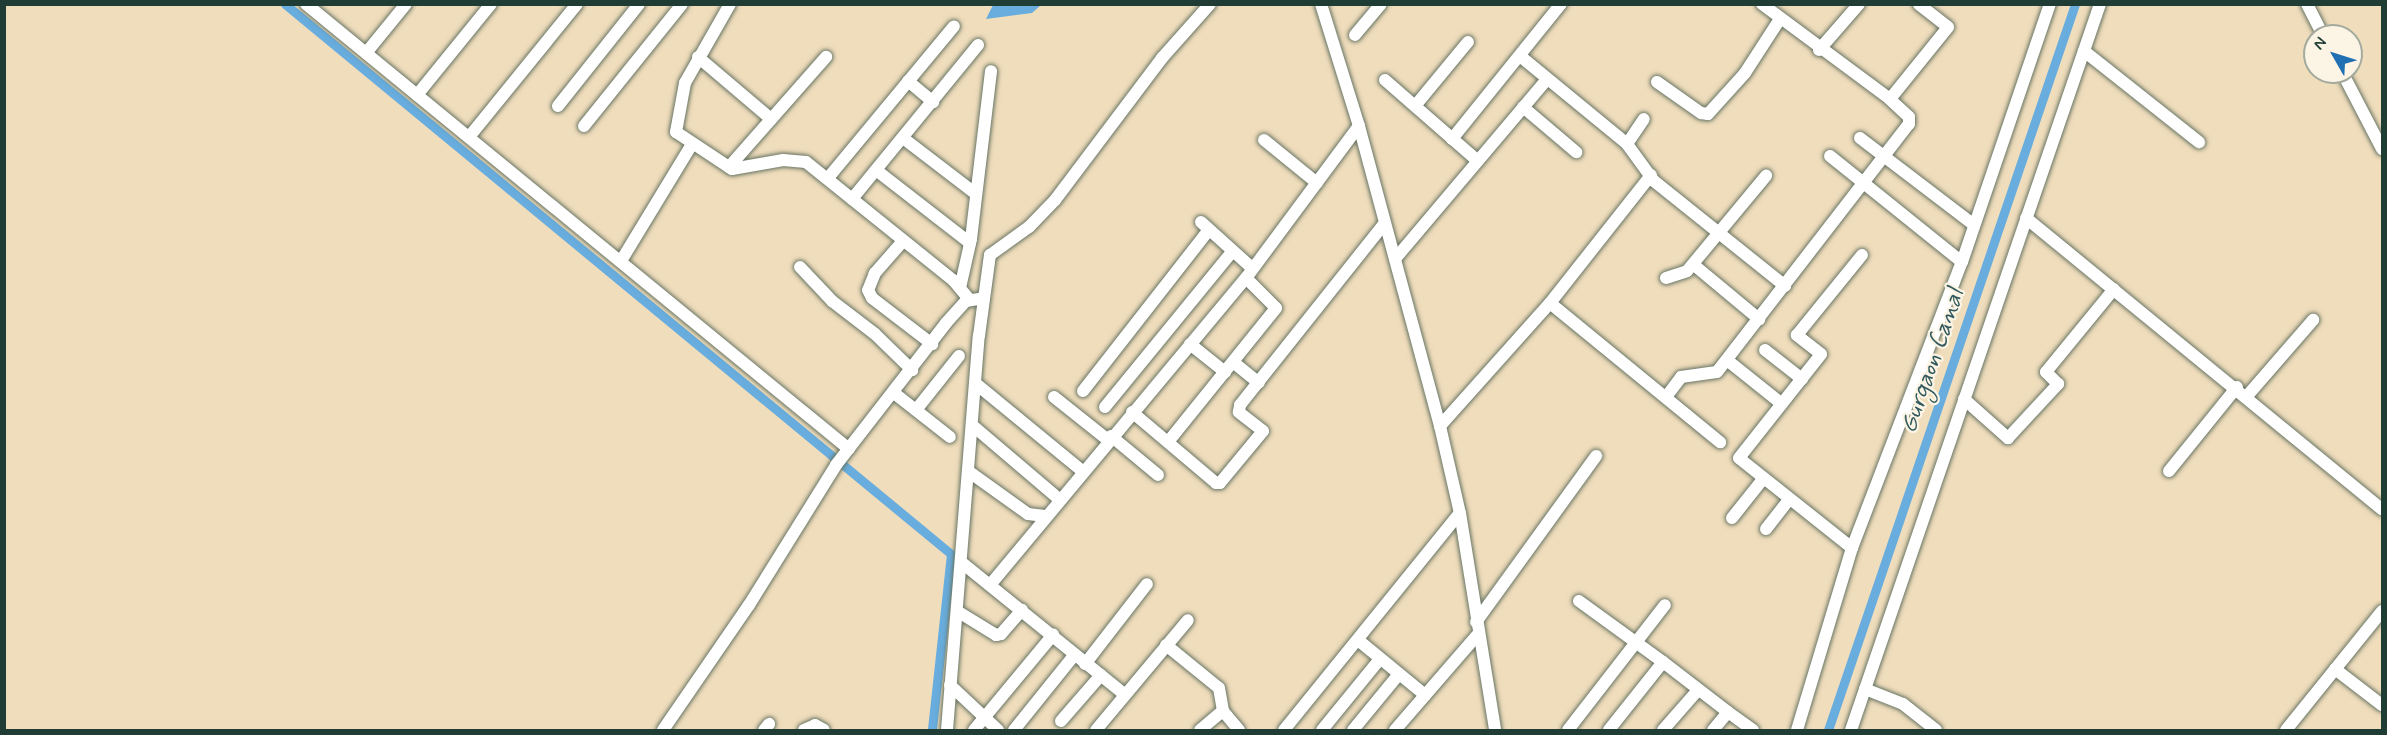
<!DOCTYPE html>
<html>
<head>
<meta charset="utf-8">
<style>
	body { margin:0 }
	#map { position:relative; width:2387px; height:735px; overflow:hidden; background:#f0ddbc; font-family:Mynerve,sans-serif }
	div>[style] { position:absolute }
	[style*='--x'] { left:calc(var(--x)*1px); top:calc(var(--y)*1px); width:calc(var(--w)*1px); rotate:calc(var(--a)*1deg) }
	.water>* { inset:0; background:#68adde }
	.canal>* { height:9px; margin:-4.5px; padding:0 4.5px; transform-origin:4.5px; border-radius:4.5px; background:#68adde }
	.roads { filter:drop-shadow(0 0 2px #687564) drop-shadow(0 0 2px #687564) }
	.minor>* { height:12px; margin:-6px; padding:0 6px; transform-origin:6px; border-radius:6px; background:#fff }
	span { translate:-50% -50%; white-space:nowrap; text-align:center; line-height:1.15; -webkit-text-stroke:4.5px #fcf5e5; paint-order:stroke }
	.water-label { font-size:24px; color:#31595e; font-style:italic }
	.frame { position:absolute; inset:0; border:6px solid #1f3d34; pointer-events:none }
	.north { position:absolute; left:2303px; top:24px; width:60px; height:60px; box-sizing:border-box; background:#fcf5e5; border:2px solid #a4ab9e; border-radius:50%; rotate:309deg; font-size:16px; font-weight:700; line-height:24px; text-align:center; color:#1f3d34 }
	.north::after { content:''; display:block; margin:auto; width:21px; height:27px; background:#1f6fb2; clip-path:polygon(50% 0,100% 100%,50% 72%,0 100%) }
</style>
</head>
<body>
<div id="map">
	<div class="water">
		<div style="clip-path:polygon(993px 5px,993px 4px,1041px 5px,1032px 13px,986px 19px)"></div>
	</div>
	<div class="canal">
		<div style="--x:285;--y:4;--w:864;--a:39.55"></div>
		<div style="--x:951;--y:554;--w:177;--a:96.2"></div>
		<div style="--x:1828;--y:730;--w:767;--a:-71.21"></div>
	</div>
	<div class="roads">
		<div class="minor">
			<div style="--x:306;--y:4;--w:702;--a:39.34"></div>
			<div style="--x:730;--y:4;--w:91;--a:119.7"></div>
			<div style="--x:685;--y:83;--w:50;--a:100.4"></div>
			<div style="--x:676;--y:132;--w:67;--a:33.5"></div>
			<div style="--x:732;--y:169;--w:52;--a:-10"></div>
			<div style="--x:783;--y:160;--w:23;--a:5"></div>
			<div style="--x:806;--y:162;--w:189;--a:38.8"></div>
			<div style="--x:953;--y:280;--w:25;--a:50"></div>
			<div style="--x:1321;--y:4;--w:128;--a:72.7"></div>
			<div style="--x:1359;--y:126;--w:311;--a:74.9"></div>
			<div style="--x:1440;--y:426;--w:89;--a:77.1"></div>
			<div style="--x:1460;--y:513;--w:220;--a:80.8"></div>
			<div style="--x:1762;--y:4;--w:159;--a:36.6"></div>
			<div style="--x:2307;--y:4;--w:36;--a:63"></div>
			<div style="--x:1355;--y:35;--w:40;--a:-50"></div>
			<div style="--x:1819;--y:50;--w:61;--a:-49"></div>
			<div style="--x:2084;--y:51;--w:147;--a:38.4"></div>
			<div style="--x:366;--y:53;--w:63;--a:-50.8"></div>
			<div style="--x:1520;--y:56;--w:139;--a:39.4"></div>
			<div style="--x:1627;--y:144;--w:46;--a:53.9"></div>
			<div style="--x:1654;--y:181;--w:168;--a:38.7"></div>
			<div style="--x:698;--y:57;--w:96;--a:40.3"></div>
			<div style="--x:2342;--y:72;--w:87;--a:62.5"></div>
			<div style="--x:1385;--y:80;--w:123;--a:41.1"></div>
			<div style="--x:908;--y:81;--w:33;--a:40"></div>
			<div style="--x:1657;--y:82;--w:54;--a:35.2"></div>
			<div style="--x:1701;--y:113;--w:7;--a:8"></div>
			<div style="--x:1708;--y:114;--w:55;--a:-47.9"></div>
			<div style="--x:1745;--y:73;--w:64;--a:-57.1"></div>
			<div style="--x:417;--y:95;--w:117;--a:-50.9"></div>
			<div style="--x:558;--y:106;--w:130;--a:-51.5"></div>
			<div style="--x:1415;--y:106;--w:83;--a:-50.4"></div>
			<div style="--x:1523;--y:107;--w:70;--a:40.3"></div>
			<div style="--x:584;--y:126;--w:156;--a:-51.2"></div>
			<div style="--x:469;--y:137;--w:171;--a:-50.9"></div>
			<div style="--x:903;--y:138;--w:92;--a:37.5"></div>
			<div style="--x:1860;--y:138;--w:143;--a:37.3"></div>
			<div style="--x:1452;--y:139;--w:174;--a:-51.1"></div>
			<div style="--x:1264;--y:140;--w:68;--a:39.1"></div>
			<div style="--x:1627;--y:144;--w:30;--a:-56"></div>
			<div style="--x:1830;--y:156;--w:169;--a:38.8"></div>
			<div style="--x:729;--y:167;--w:147;--a:-48.6"></div>
			<div style="--x:876;--y:170;--w:119;--a:37.8"></div>
			<div style="--x:828;--y:178;--w:197;--a:-50.3"></div>
			<div style="--x:852;--y:199;--w:199;--a:-50.7"></div>
			<div style="--x:2026;--y:218;--w:460;--a:39.3"></div>
			<div style="--x:1201;--y:222;--w:69;--a:42"></div>
			<div style="--x:903;--y:241;--w:43;--a:131.2"></div>
			<div style="--x:875;--y:273;--w:18;--a:112"></div>
			<div style="--x:868;--y:290;--w:9;--a:63"></div>
			<div style="--x:872;--y:298;--w:76;--a:37.5"></div>
			<div style="--x:1395;--y:259;--w:234;--a:-49.8"></div>
			<div style="--x:621;--y:261;--w:137;--a:-58.7"></div>
			<div style="--x:1694;--y:265;--w:85;--a:39.7"></div>
			<div style="--x:800;--y:267;--w:47;--a:46.7"></div>
			<div style="--x:832;--y:301;--w:54;--a:37.5"></div>
			<div style="--x:875;--y:334;--w:52;--a:44.2"></div>
			<div style="--x:1666;--y:278;--w:22;--a:-18"></div>
			<div style="--x:1687;--y:271;--w:124;--a:-50.3"></div>
			<div style="--x:960;--y:288;--w:50;--a:-77.3"></div>
			<div style="--x:971;--y:239;--w:169;--a:-83.2"></div>
			<div style="--x:1550;--y:303;--w:220;--a:39.3"></div>
			<div style="--x:1190;--y:344;--w:45;--a:38.7"></div>
			<div style="--x:1765;--y:350;--w:47;--a:38.1"></div>
			<div style="--x:1727;--y:360;--w:70;--a:38.7"></div>
			<div style="--x:1233;--y:362;--w:33;--a:39"></div>
			<div style="--x:975;--y:383;--w:139;--a:39.4"></div>
			<div style="--x:1083;--y:391;--w:204;--a:-52"></div>
			<div style="--x:894;--y:393;--w:71;--a:38.2"></div>
			<div style="--x:2247;--y:396;--w:101;--a:-49"></div>
			<div style="--x:1054;--y:397;--w:69;--a:38.5"></div>
			<div style="--x:1666;--y:397;--w:25;--a:-53"></div>
			<div style="--x:1681;--y:377;--w:36;--a:-8"></div>
			<div style="--x:1717;--y:372;--w:314;--a:-52.3"></div>
			<div style="--x:1909;--y:124;--w:7;--a:-90"></div>
			<div style="--x:1909;--y:117;--w:26;--a:-137"></div>
			<div style="--x:1890;--y:99;--w:92;--a:-51.1"></div>
			<div style="--x:1948;--y:27;--w:37;--a:-142"></div>
			<div style="--x:1964;--y:399;--w:59;--a:41.6"></div>
			<div style="--x:2008;--y:438;--w:74;--a:-47.2"></div>
			<div style="--x:2058;--y:384;--w:17;--a:-135"></div>
			<div style="--x:2046;--y:372;--w:107;--a:-50.7"></div>
			<div style="--x:1105;--y:407;--w:200;--a:-50.7"></div>
			<div style="--x:916;--y:410;--w:69;--a:-51.5"></div>
			<div style="--x:1132;--y:412;--w:110;--a:40.2"></div>
			<div style="--x:1216;--y:483;--w:4;--a:0"></div>
			<div style="--x:1220;--y:483;--w:67;--a:-50.4"></div>
			<div style="--x:1263;--y:431;--w:31;--a:-142"></div>
			<div style="--x:1239;--y:412;--w:7;--a:-82"></div>
			<div style="--x:1240;--y:405;--w:231;--a:-51.5"></div>
			<div style="--x:972;--y:425;--w:114;--a:40.4"></div>
			<div style="--x:1440;--y:426;--w:165;--a:-48.2"></div>
			<div style="--x:1550;--y:303;--w:163;--a:-51.7"></div>
			<div style="--x:1111;--y:436;--w:61;--a:39.7"></div>
			<div style="--x:1168;--y:442;--w:172;--a:-51.1"></div>
			<div style="--x:1276;--y:308;--w:42;--a:-135"></div>
			<div style="--x:968;--y:471;--w:74;--a:35.6"></div>
			<div style="--x:1028;--y:514;--w:17;--a:7"></div>
			<div style="--x:2169;--y:471;--w:108;--a:-51"></div>
			<div style="--x:1732;--y:518;--w:50;--a:-51.5"></div>
			<div style="--x:1766;--y:529;--w:37;--a:-52"></div>
			<div style="--x:1852;--y:548;--w:144;--a:-141.5"></div>
			<div style="--x:1739;--y:458;--w:132;--a:-51.7"></div>
			<div style="--x:1821;--y:354;--w:31;--a:-142"></div>
			<div style="--x:1797;--y:335;--w:103;--a:-50.9"></div>
			<div style="--x:961;--y:562;--w:211;--a:39"></div>
			<div style="--x:990;--y:585;--w:400;--a:-50.2"></div>
			<div style="--x:1246;--y:278;--w:189;--a:-53.4"></div>
			<div style="--x:1579;--y:601;--w:104;--a:36"></div>
			<div style="--x:1663;--y:662;--w:87;--a:128.5"></div>
			<div style="--x:957;--y:611;--w:46;--a:31.6"></div>
			<div style="--x:996;--y:635;--w:5;--a:-11"></div>
			<div style="--x:1001;--y:634;--w:32;--a:-49"></div>
			<div style="--x:1476;--y:622;--w:205;--a:-54.1"></div>
			<div style="--x:1358;--y:640;--w:87;--a:39.4"></div>
			<div style="--x:1166;--y:645;--w:68;--a:39.1"></div>
			<div style="--x:1219;--y:688;--w:23;--a:80"></div>
			<div style="--x:1223;--y:711;--w:25;--a:50"></div>
			<div style="--x:1663;--y:662;--w:82;--a:37.6"></div>
			<div style="--x:1085;--y:664;--w:101;--a:-52.2"></div>
			<div style="--x:2335;--y:669;--w:59;--a:37.5"></div>
			<div style="--x:950;--y:685;--w:66;--a:43.2"></div>
			<div style="--x:1865;--y:689;--w:41;--a:21.5"></div>
			<div style="--x:1903;--y:704;--w:42;--a:38.2"></div>
			<div style="--x:1061;--y:721;--w:61;--a:-49"></div>
			<div style="--x:663;--y:730;--w:152;--a:-55.5"></div>
			<div style="--x:749;--y:605;--w:165;--a:-58.1"></div>
			<div style="--x:836;--y:465;--w:180;--a:-52.2"></div>
			<div style="--x:946;--y:323;--w:30;--a:-48"></div>
			<div style="--x:966;--y:301;--w:18;--a:-9"></div>
			<div style="--x:764;--y:730;--w:8;--a:-50"></div>
			<div style="--x:804;--y:730;--w:12;--a:-24"></div>
			<div style="--x:815;--y:725;--w:10;--a:29"></div>
			<div style="--x:947;--y:730;--w:395;--a:-85.4"></div>
			<div style="--x:979;--y:336;--w:82;--a:-82.3"></div>
			<div style="--x:990;--y:255;--w:48;--a:-35.7"></div>
			<div style="--x:1029;--y:227;--w:37;--a:-46"></div>
			<div style="--x:1055;--y:200;--w:178;--a:-53"></div>
			<div style="--x:1162;--y:58;--w:72;--a:-48.4"></div>
			<div style="--x:974;--y:730;--w:124;--a:-50.3"></div>
			<div style="--x:1014;--y:730;--w:97;--a:-51.2"></div>
			<div style="--x:1096;--y:730;--w:143;--a:-50.1"></div>
			<div style="--x:1200;--y:730;--w:30;--a:-40"></div>
			<div style="--x:1284;--y:730;--w:279;--a:-51"></div>
			<div style="--x:1322;--y:730;--w:92;--a:-50.8"></div>
			<div style="--x:1353;--y:730;--w:72;--a:-50.6"></div>
			<div style="--x:1395;--y:730;--w:128;--a:-49.1"></div>
			<div style="--x:1568;--y:730;--w:158;--a:-52.2"></div>
			<div style="--x:1663;--y:730;--w:53;--a:-48.8"></div>
			<div style="--x:1713;--y:730;--w:23;--a:-50"></div>
			<div style="--x:1728;--y:712;--w:31;--a:36"></div>
			<div style="--x:1797;--y:730;--w:190;--a:-73.2"></div>
			<div style="--x:1852;--y:548;--w:306;--a:-69"></div>
			<div style="--x:1962;--y:262;--w:273;--a:-71.2"></div>
			<div style="--x:1851;--y:730;--w:768;--a:-71.07"></div>
			<div style="--x:2286;--y:730;--w:153;--a:-51.1"></div>
		</div>
	</div>
	<div class="water-label">
		<span style="left:1933px;top:361px;rotate:-71deg">Gurgaon Canal</span>
	</div>
	<div class="frame"></div>
	<div class="north">N</div>
</div>
</body>
</html>
